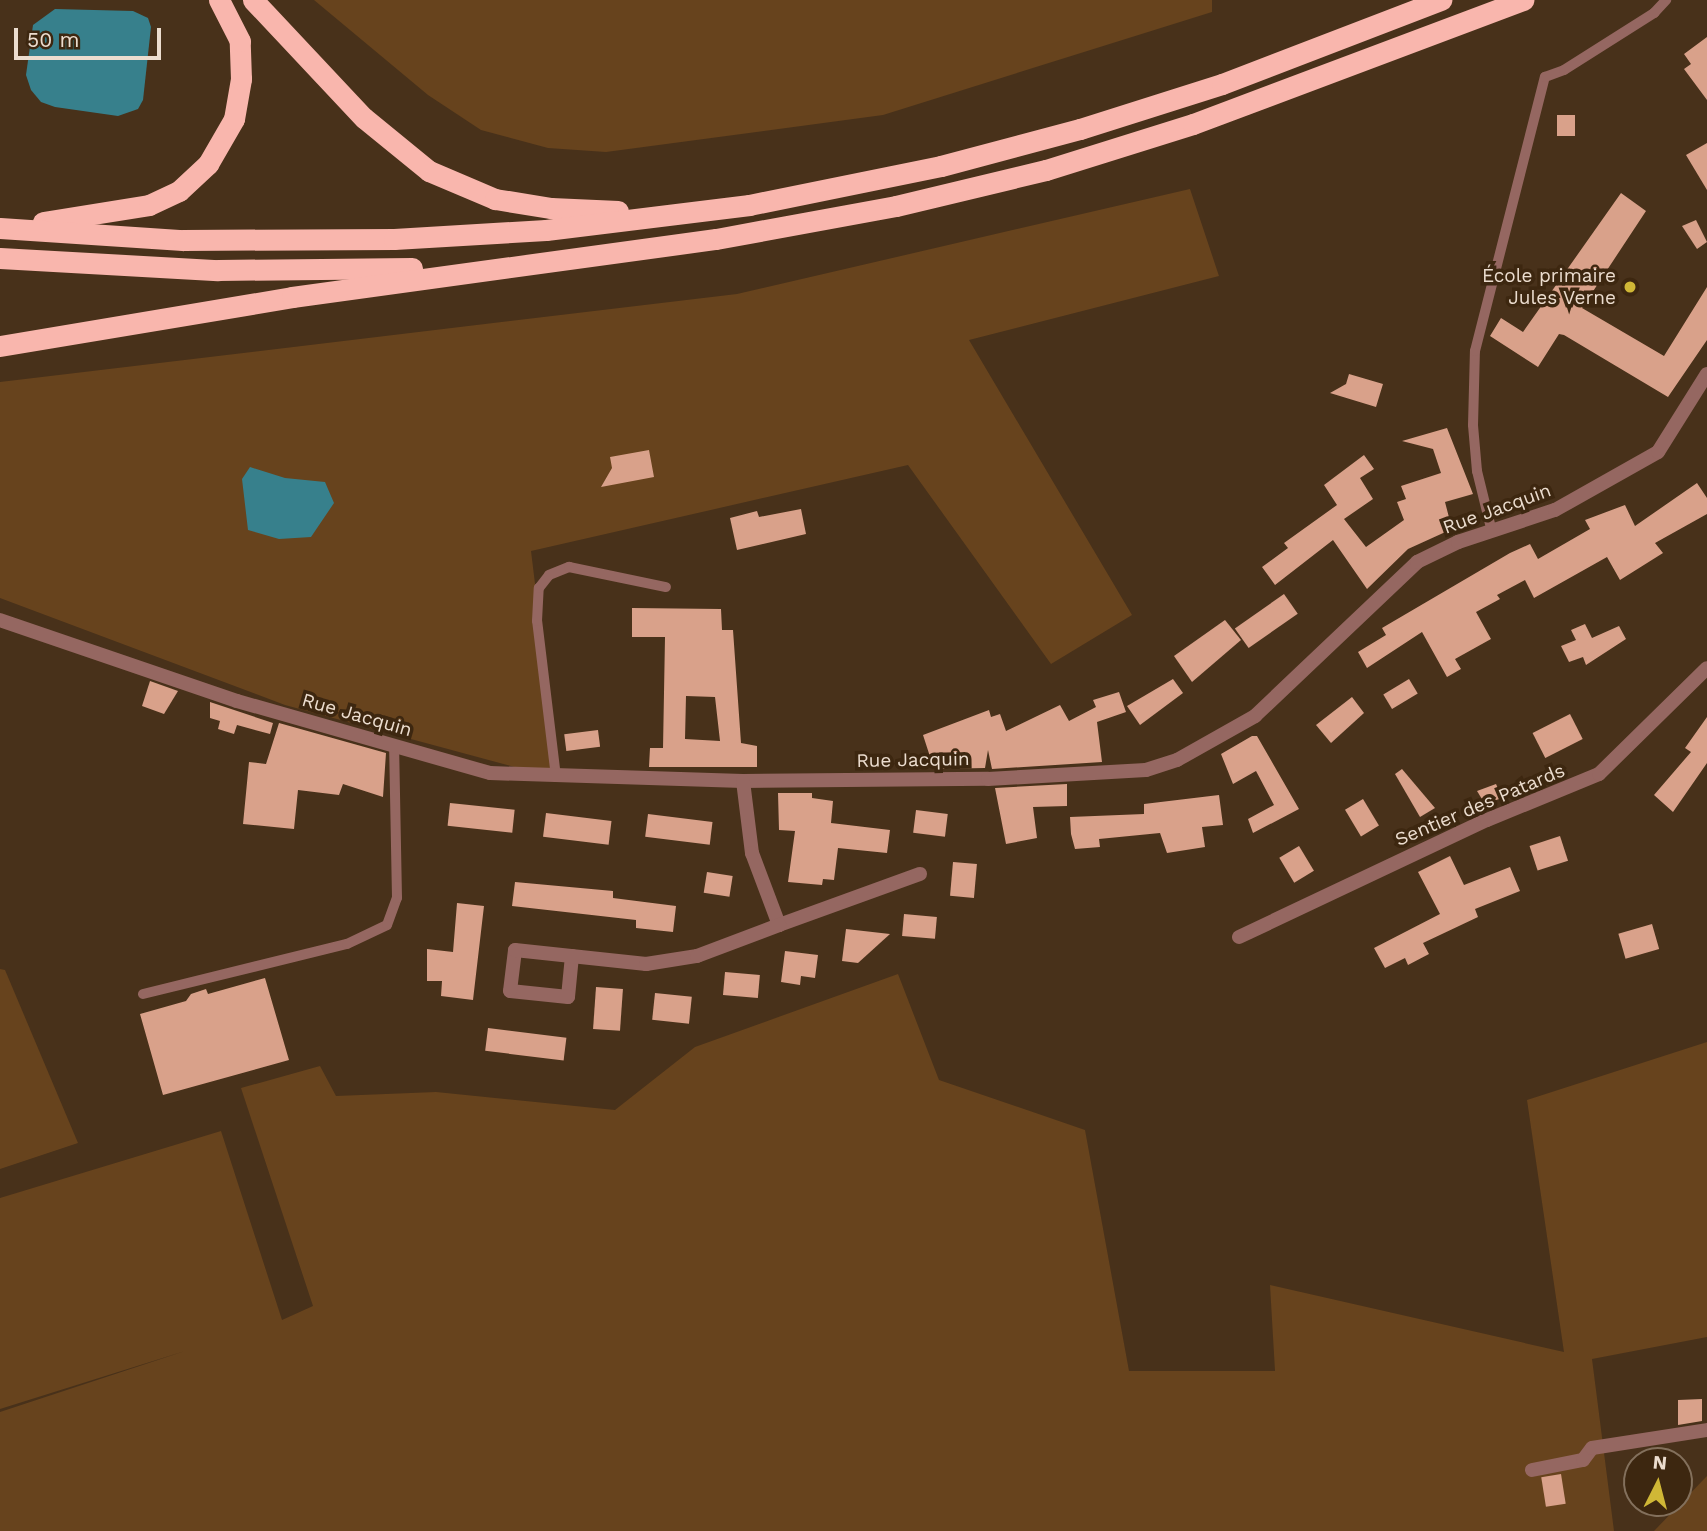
<!DOCTYPE html>
<html>
<head>
<meta charset="utf-8">
<style>
	body { margin:0 }
	#map { position:relative; width:1707px; height:1531px; overflow:hidden; background:#48311a; font-family:"Work Sans",sans-serif }
	div>[style] { position:absolute }
	[style*='--x'] { left:calc(var(--x)*1px); top:calc(var(--y)*1px); width:calc(var(--w)*1px); rotate:calc(var(--a)*1deg) }
	.green>* { inset:0; background:#67431d }
	.water>* { inset:0; background:#37808c }
	.building>* { inset:0; background:#d9a18a; transform-origin:0 0 }
	.lane>* { height:10px; margin:-5px; padding:0 5px; transform-origin:5px; border-radius:5px; background:#956761 }
	.street>* { height:14px; margin:-7px; padding:0 7px; transform-origin:7px; border-radius:7px; background:#956761 }
	.highway>* { height:21px; margin:-10.5px; padding:0 10.5px; transform-origin:10.5px; border-radius:10.5px; background:#f9b6ad }
	.dots>* { width:19px; height:19px; translate:-50% -50%; box-sizing:border-box; border:4px solid #3d2710; border-radius:50% }
	span { translate:-50% -50%; white-space:nowrap; text-align:center; line-height:1.15; -webkit-text-stroke:7px #3d2710; paint-order:stroke }
	.poi-label { font-size:19px; color:#ecddcf }
	.right { translate:-100% -50%; text-align:right }
	.street-label { font-size:19px; color:#ecddcf }
	.north { position:absolute; left:1623px; top:1447px; width:70px; height:70px; box-sizing:border-box; background:#3d2710; border:2px solid #83705c; border-radius:50%; rotate:6deg; font-size:19px; font-weight:700; line-height:28px; text-align:center; color:#ecddcf }
	.north::after { content:''; display:block; margin:auto; width:24px; height:32px; background:#d0b736; clip-path:polygon(50% 0,100% 100%,50% 72%,0 100%) }
	.scale { position:absolute; left:14px; top:28px; width:147px; height:32px; box-sizing:border-box; border:4px solid #ecddcf; border-top:0; padding-left:9px; font-size:21px; line-height:24px; white-space:nowrap; color:#ecddcf; -webkit-text-stroke:5px #3d2710; paint-order:stroke }
</style>
</head>
<body>
<div id="map">
	<div class="green">
		<div style="clip-path:polygon(314px 0,1212px 0,1212px 12px,883px 115px,606px 152px,548px 148px,481px 130px,428px 95px)"></div>
		<div style="clip-path:polygon(1190px 189px,1219px 276px,969px 340px,1132px 615px,1051px 664px,908px 465px,531px 551px,559px 779px,285px 705px,0 598px,0 382px,737px 294px)"></div>
		<div style="clip-path:polygon(0 969px,5px 970px,78px 1143px,0 1169px)"></div>
		<div style="clip-path:polygon(898px 974px,939px 1080px,1085px 1130px,1129px 1371px,1275px 1371px,1270px 1285px,1564px 1352px,1527px 1100px,1707px 1042px,1707px 1337px,1592px 1359px,1614px 1531px,0 1531px,0 1412px,185px 1351px,0 1409px,0 1198px,221px 1131px,282px 1320px,313px 1306px,241px 1088px,320px 1066px,336px 1096px,436px 1092px,615px 1110px,695px 1047px)"></div>
		<div style="clip-path:polygon(1707px 1476px,1707px 1531px,1654px 1531px)"></div>
	</div>
	<div class="water">
		<div style="clip-path:polygon(55px 9px,133px 11px,148px 18px,151px 27px,143px 100px,138px 109px,118px 116px,55px 107px,41px 102px,31px 90px,26px 75px,33px 25px)"></div>
		<div style="clip-path:polygon(250px 467px,285px 478px,325px 482px,334px 503px,311px 537px,279px 539px,248px 530px,242px 479px)"></div>
	</div>
	<div class="building">
		<div style="clip-path:polygon(1707px 37px,1707px 100px,1684px 69px,1691px 64px,1684px 54px)"></div>
		<div style="left:1557px;top:115px;width:18px;height:21px"></div>
		<div style="clip-path:polygon(1707px 143px,1707px 190px,1686px 155px)"></div>
		<div style="clip-path:polygon(1621px 193px,1646px 211px,1582px 308px,1664px 356px,1707px 287px,1707px 340px,1668px 397px,1564px 335px,1559px 334px,1538px 367px,1490px 336px,1501px 318px,1523px 332px)"></div>
		<div style="clip-path:polygon(1696px 220px,1707px 242px,1697px 249px,1682px 226px)"></div>
		<div style="clip-path:polygon(1349px 374px,1383px 384px,1376px 407px,1330px 393px,1346px 384px)"></div>
		<div style="clip-path:polygon(1447px 428px,1473px 494px,1445px 502px,1452px 529px,1408px 549px,1367px 589px,1333px 540px,1275px 585px,1262px 567px,1288px 548px,1284px 543px,1337px 505px,1324px 485px,1364px 455px,1374px 469px,1360px 478px,1373px 499px,1344px 519px,1366px 547px,1404px 520px,1397px 502px,1406px 499px,1401px 486px,1441px 473px,1433px 449px,1402px 441px)"></div>
		<div style="clip-path:polygon(649px 450px,654px 477px,601px 487px,612px 468px,610px 457px)"></div>
		<div style="clip-path:polygon(1697px 483px,1707px 498px,1707px 514px,1655px 543px,1663px 553px,1620px 580px,1607px 557px,1534px 598px,1525px 580px,1497px 595px,1500px 599px,1476px 612px,1491px 639px,1455px 659px,1461px 669px,1447px 677px,1422px 632px,1367px 668px,1358px 652px,1386px 635px,1382px 628px,1510px 553px,1530px 544px,1538px 559px,1590px 529px,1585px 520px,1625px 505px,1635px 526px)"></div>
		<div style="clip-path:polygon(801px 509px,806px 534px,737px 550px,730px 518px,757px 511px,759px 517px)"></div>
		<div style="left:1284px;top:594px;width:24px;height:60px;rotate:55deg"></div>
		<div style="clip-path:polygon(evenodd,632px 608px,721px 609px,722px 630px,733px 630px,741px 743px,757px 746px,757px 767px,649px 767px,650px 748px,663px 748px,665px 637px,632px 637px,632px 608px,686px 696px,715px 697px,720px 741px,685px 739px,686px 696px)"></div>
		<div style="clip-path:polygon(1225px 620px,1241px 640px,1192px 682px,1174px 656px)"></div>
		<div style="clip-path:polygon(1585px 624px,1592px 638px,1619px 626px,1626px 639px,1586px 665px,1583px 657px,1569px 662px,1561px 646px,1576px 640px,1571px 630px)"></div>
		<div style="clip-path:polygon(1173px 679px,1183px 693px,1140px 725px,1127px 706px)"></div>
		<div style="left:1409px;top:679px;width:17px;height:30px;rotate:59deg"></div>
		<div style="clip-path:polygon(150px 681px,178px 691px,164px 714px,142px 706px)"></div>
		<div style="clip-path:polygon(1119px 692px,1126px 712px,1097px 722px,1102px 762px,992px 769px,988px 750px,985px 768px,934px 769px,923px 735px,989px 710px,991px 717px,1000px 714px,1006px 731px,1060px 705px,1069px 721px,1096px 707px,1093px 700px)"></div>
		<div style="clip-path:polygon(1352px 697px,1364px 713px,1331px 743px,1316px 725px)"></div>
		<div style="clip-path:polygon(210px 702px,273px 723px,270px 734px,237px 725px,234px 734px,218px 729px,220px 721px,210px 718px)"></div>
		<div style="left:1570px;top:714px;width:28px;height:42px;rotate:63deg"></div>
		<div style="clip-path:polygon(1707px 717px,1707px 763px,1673px 812px,1654px 795px,1691px 752px,1685px 748px)"></div>
		<div style="clip-path:polygon(279px 723px,386px 753px,383px 797px,343px 784px,339px 795px,298px 790px,294px 829px,243px 824px,249px 762px,266px 764px)"></div>
		<div style="left:598px;top:730px;width:17px;height:34px;rotate:83deg"></div>
		<div style="clip-path:polygon(1252px 736px,1257px 736px,1299px 809px,1253px 833px,1248px 819px,1274px 805px,1256px 771px,1233px 784px,1221px 754px)"></div>
		<div style="clip-path:polygon(1402px 769px,1435px 808px,1420px 817px,1395px 774px)"></div>
		<div style="clip-path:polygon(1067px 784px,1067px 806px,1033px 807px,1037px 838px,1006px 844px,995px 788px)"></div>
		<div style="clip-path:polygon(1496px 784px,1502px 798px,1485px 804px,1477px 791px)"></div>
		<div style="clip-path:polygon(778px 793px,812px 793px,812px 798px,833px 801px,831px 823px,890px 830px,887px 853px,838px 848px,834px 880px,823px 879px,822px 885px,788px 882px,795px 831px,779px 830px)"></div>
		<div style="clip-path:polygon(1219px 795px,1223px 825px,1202px 827px,1205px 847px,1167px 853px,1160px 833px,1099px 839px,1100px 847px,1075px 849px,1071px 834px,1070px 817px,1144px 814px,1144px 804px)"></div>
		<div style="left:1363px;top:799px;width:31px;height:21px;rotate:59deg"></div>
		<div style="left:450px;top:803px;width:65px;height:23px;rotate:6deg"></div>
		<div style="left:916px;top:810px;width:32px;height:23px;rotate:7deg"></div>
		<div style="left:546px;top:813px;width:66px;height:24px;rotate:7deg"></div>
		<div style="left:648px;top:814px;width:65px;height:23px;rotate:7deg"></div>
		<div style="left:1560px;top:836px;width:26px;height:32px;rotate:72deg"></div>
		<div style="left:1299px;top:846px;width:29px;height:23px;rotate:59deg"></div>
		<div style="clip-path:polygon(1450px 856px,1464px 885px,1510px 867px,1520px 891px,1475px 909px,1478px 917px,1423px 943px,1429px 954px,1408px 965px,1405px 958px,1385px 968px,1374px 948px,1440px 914px,1418px 872px)"></div>
		<div style="left:953px;top:862px;width:24px;height:34px;rotate:5deg"></div>
		<div style="left:707px;top:872px;width:26px;height:21px;rotate:9deg"></div>
		<div style="clip-path:polygon(515px 882px,613px 891px,613px 898px,676px 906px,673px 932px,636px 928px,636px 920px,512px 906px)"></div>
		<div style="clip-path:polygon(457px 903px,484px 906px,473px 1000px,441px 996px,442px 981px,427px 981px,427px 949px,453px 952px)"></div>
		<div style="left:904px;top:914px;width:33px;height:22px;rotate:5deg"></div>
		<div style="left:1652px;top:924px;width:26px;height:35px;rotate:74deg"></div>
		<div style="clip-path:polygon(846px 929px,890px 934px,858px 963px,842px 961px)"></div>
		<div style="clip-path:polygon(785px 951px,818px 955px,815px 978px,801px 976px,800px 985px,781px 982px)"></div>
		<div style="left:725px;top:972px;width:35px;height:23px;rotate:5deg"></div>
		<div style="clip-path:polygon(265px 978px,289px 1060px,163px 1095px,140px 1014px,186px 1001px,191px 994px,206px 989px,208px 994px)"></div>
		<div style="left:596px;top:987px;width:27px;height:42px;rotate:4deg"></div>
		<div style="left:655px;top:993px;width:37px;height:27px;rotate:6deg"></div>
		<div style="left:488px;top:1028px;width:79px;height:23px;rotate:7deg"></div>
		<div style="clip-path:polygon(1702px 1399px,1702px 1421px,1678px 1425px,1678px 1400px)"></div>
		<div style="left:1561px;top:1474px;width:30px;height:20px;rotate:81deg"></div>
	</div>
	<div class="lane">
		<div style="--x:1492;--y:532;--w:63;--a:-103.8"></div>
		<div style="--x:1477;--y:471;--w:46;--a:-95"></div>
		<div style="--x:1473;--y:425;--w:74;--a:-88.5"></div>
		<div style="--x:1475;--y:351;--w:283;--a:-75.7"></div>
		<div style="--x:1545;--y:77;--w:20;--a:-20"></div>
		<div style="--x:1564;--y:70;--w:107;--a:-32.3"></div>
		<div style="--x:1654;--y:13;--w:18;--a:-47"></div>
		<div style="--x:556;--y:777;--w:157;--a:-96.9"></div>
		<div style="--x:537;--y:621;--w:33;--a:-87"></div>
		<div style="--x:539;--y:588;--w:16;--a:-52"></div>
		<div style="--x:549;--y:575;--w:22;--a:-22"></div>
		<div style="--x:569;--y:567;--w:99;--a:11.7"></div>
		<div style="--x:143;--y:994;--w:210;--a:-13.8"></div>
		<div style="--x:347;--y:944;--w:44;--a:-25.4"></div>
		<div style="--x:387;--y:925;--w:29;--a:-70"></div>
		<div style="--x:397;--y:898;--w:152;--a:-91.1"></div>
	</div>
	<div class="street">
		<div style="--x:0;--y:620;--w:250;--a:18.9"></div>
		<div style="--x:237;--y:701;--w:263;--a:15.9"></div>
		<div style="--x:490;--y:773;--w:253;--a:1.8"></div>
		<div style="--x:743;--y:781;--w:245;--a:-0.5"></div>
		<div style="--x:988;--y:779;--w:158;--a:-3.3"></div>
		<div style="--x:1146;--y:770;--w:33;--a:-18"></div>
		<div style="--x:1177;--y:760;--w:90;--a:-29.4"></div>
		<div style="--x:1255;--y:716;--w:224;--a:-43.5"></div>
		<div style="--x:1417;--y:562;--w:46;--a:-26"></div>
		<div style="--x:1458;--y:542;--w:102;--a:-18.3"></div>
		<div style="--x:1555;--y:510;--w:118;--a:-29.4"></div>
		<div style="--x:1658;--y:452;--w:92;--a:-57.9"></div>
		<div style="--x:743;--y:781;--w:73;--a:82.9"></div>
		<div style="--x:752;--y:853;--w:77;--a:69.4"></div>
		<div style="--x:779;--y:925;--w:150;--a:-19.9"></div>
		<div style="--x:1239;--y:937;--w:274;--a:-25.3"></div>
		<div style="--x:1487;--y:820;--w:121;--a:-22.3"></div>
		<div style="--x:1599;--y:774;--w:151;--a:-44.5"></div>
		<div style="--x:572;--y:956;--w:41;--a:95.6"></div>
		<div style="--x:568;--y:997;--w:58;--a:-174.1"></div>
		<div style="--x:510;--y:991;--w:41;--a:-83"></div>
		<div style="--x:515;--y:950;--w:132;--a:6.1"></div>
		<div style="--x:646;--y:964;--w:52;--a:-8.9"></div>
		<div style="--x:697;--y:956;--w:88;--a:-20.7"></div>
		<div style="--x:1532;--y:1470;--w:52;--a:-11.1"></div>
		<div style="--x:1583;--y:1460;--w:15;--a:-53"></div>
		<div style="--x:1592;--y:1448;--w:116;--a:-8.9"></div>
	</div>
	<div class="highway">
		<div style="--x:253;--y:0;--w:162;--a:46.8"></div>
		<div style="--x:364;--y:118;--w:84;--a:39.2"></div>
		<div style="--x:429;--y:171;--w:72;--a:23"></div>
		<div style="--x:495;--y:199;--w:57;--a:9.1"></div>
		<div style="--x:551;--y:208;--w:67;--a:2.6"></div>
		<div style="--x:43;--y:222;--w:107;--a:-9.1"></div>
		<div style="--x:149;--y:205;--w:33;--a:-25"></div>
		<div style="--x:179;--y:191;--w:40;--a:-43"></div>
		<div style="--x:208;--y:164;--w:52;--a:-60"></div>
		<div style="--x:234;--y:119;--w:41;--a:-80.1"></div>
		<div style="--x:241;--y:79;--w:38;--a:-92"></div>
		<div style="--x:240;--y:41;--w:46;--a:-117.1"></div>
		<div style="--x:0;--y:228;--w:183;--a:3.8"></div>
		<div style="--x:183;--y:240;--w:211;--a:-0.3"></div>
		<div style="--x:394;--y:239;--w:152;--a:-3.4"></div>
		<div style="--x:546;--y:230;--w:205;--a:-7"></div>
		<div style="--x:749;--y:205;--w:196;--a:-11.5"></div>
		<div style="--x:941;--y:166;--w:144;--a:-14.9"></div>
		<div style="--x:1080;--y:129;--w:149;--a:-17.6"></div>
		<div style="--x:1222;--y:84;--w:235;--a:-21"></div>
		<div style="--x:0;--y:258;--w:218;--a:3.2"></div>
		<div style="--x:218;--y:270;--w:194;--a:-0.6"></div>
		<div style="--x:0;--y:346;--w:296;--a:-9.5"></div>
		<div style="--x:292;--y:297;--w:428;--a:-7.8"></div>
		<div style="--x:716;--y:239;--w:183;--a:-10.4"></div>
		<div style="--x:896;--y:206;--w:154;--a:-13.5"></div>
		<div style="--x:1046;--y:170;--w:154;--a:-17.4"></div>
		<div style="--x:1193;--y:124;--w:353;--a:-20.6"></div>
	</div>
	<div class="dots">
		<div style="left:1630px;top:287px;background:#d0b736"></div>
	</div>
	<div class="poi-label">
		<span class="right" style="left:1616px;top:287px">École primaire<br>Jules Verne</span>
	</div>
	<div class="street-label">
		<span style="left:1497px;top:509px;rotate:-20deg">Rue Jacquin</span>
		<span style="left:357px;top:715px;rotate:16deg">Rue Jacquin</span>
		<span style="left:913px;top:760px;rotate:-1deg">Rue Jacquin</span>
		<span style="left:1480px;top:805px;rotate:-23deg">Sentier des Patards</span>
	</div>
	<div class="north">N</div>
	<div class="scale">50 m</div>
</div>
</body>
</html>
